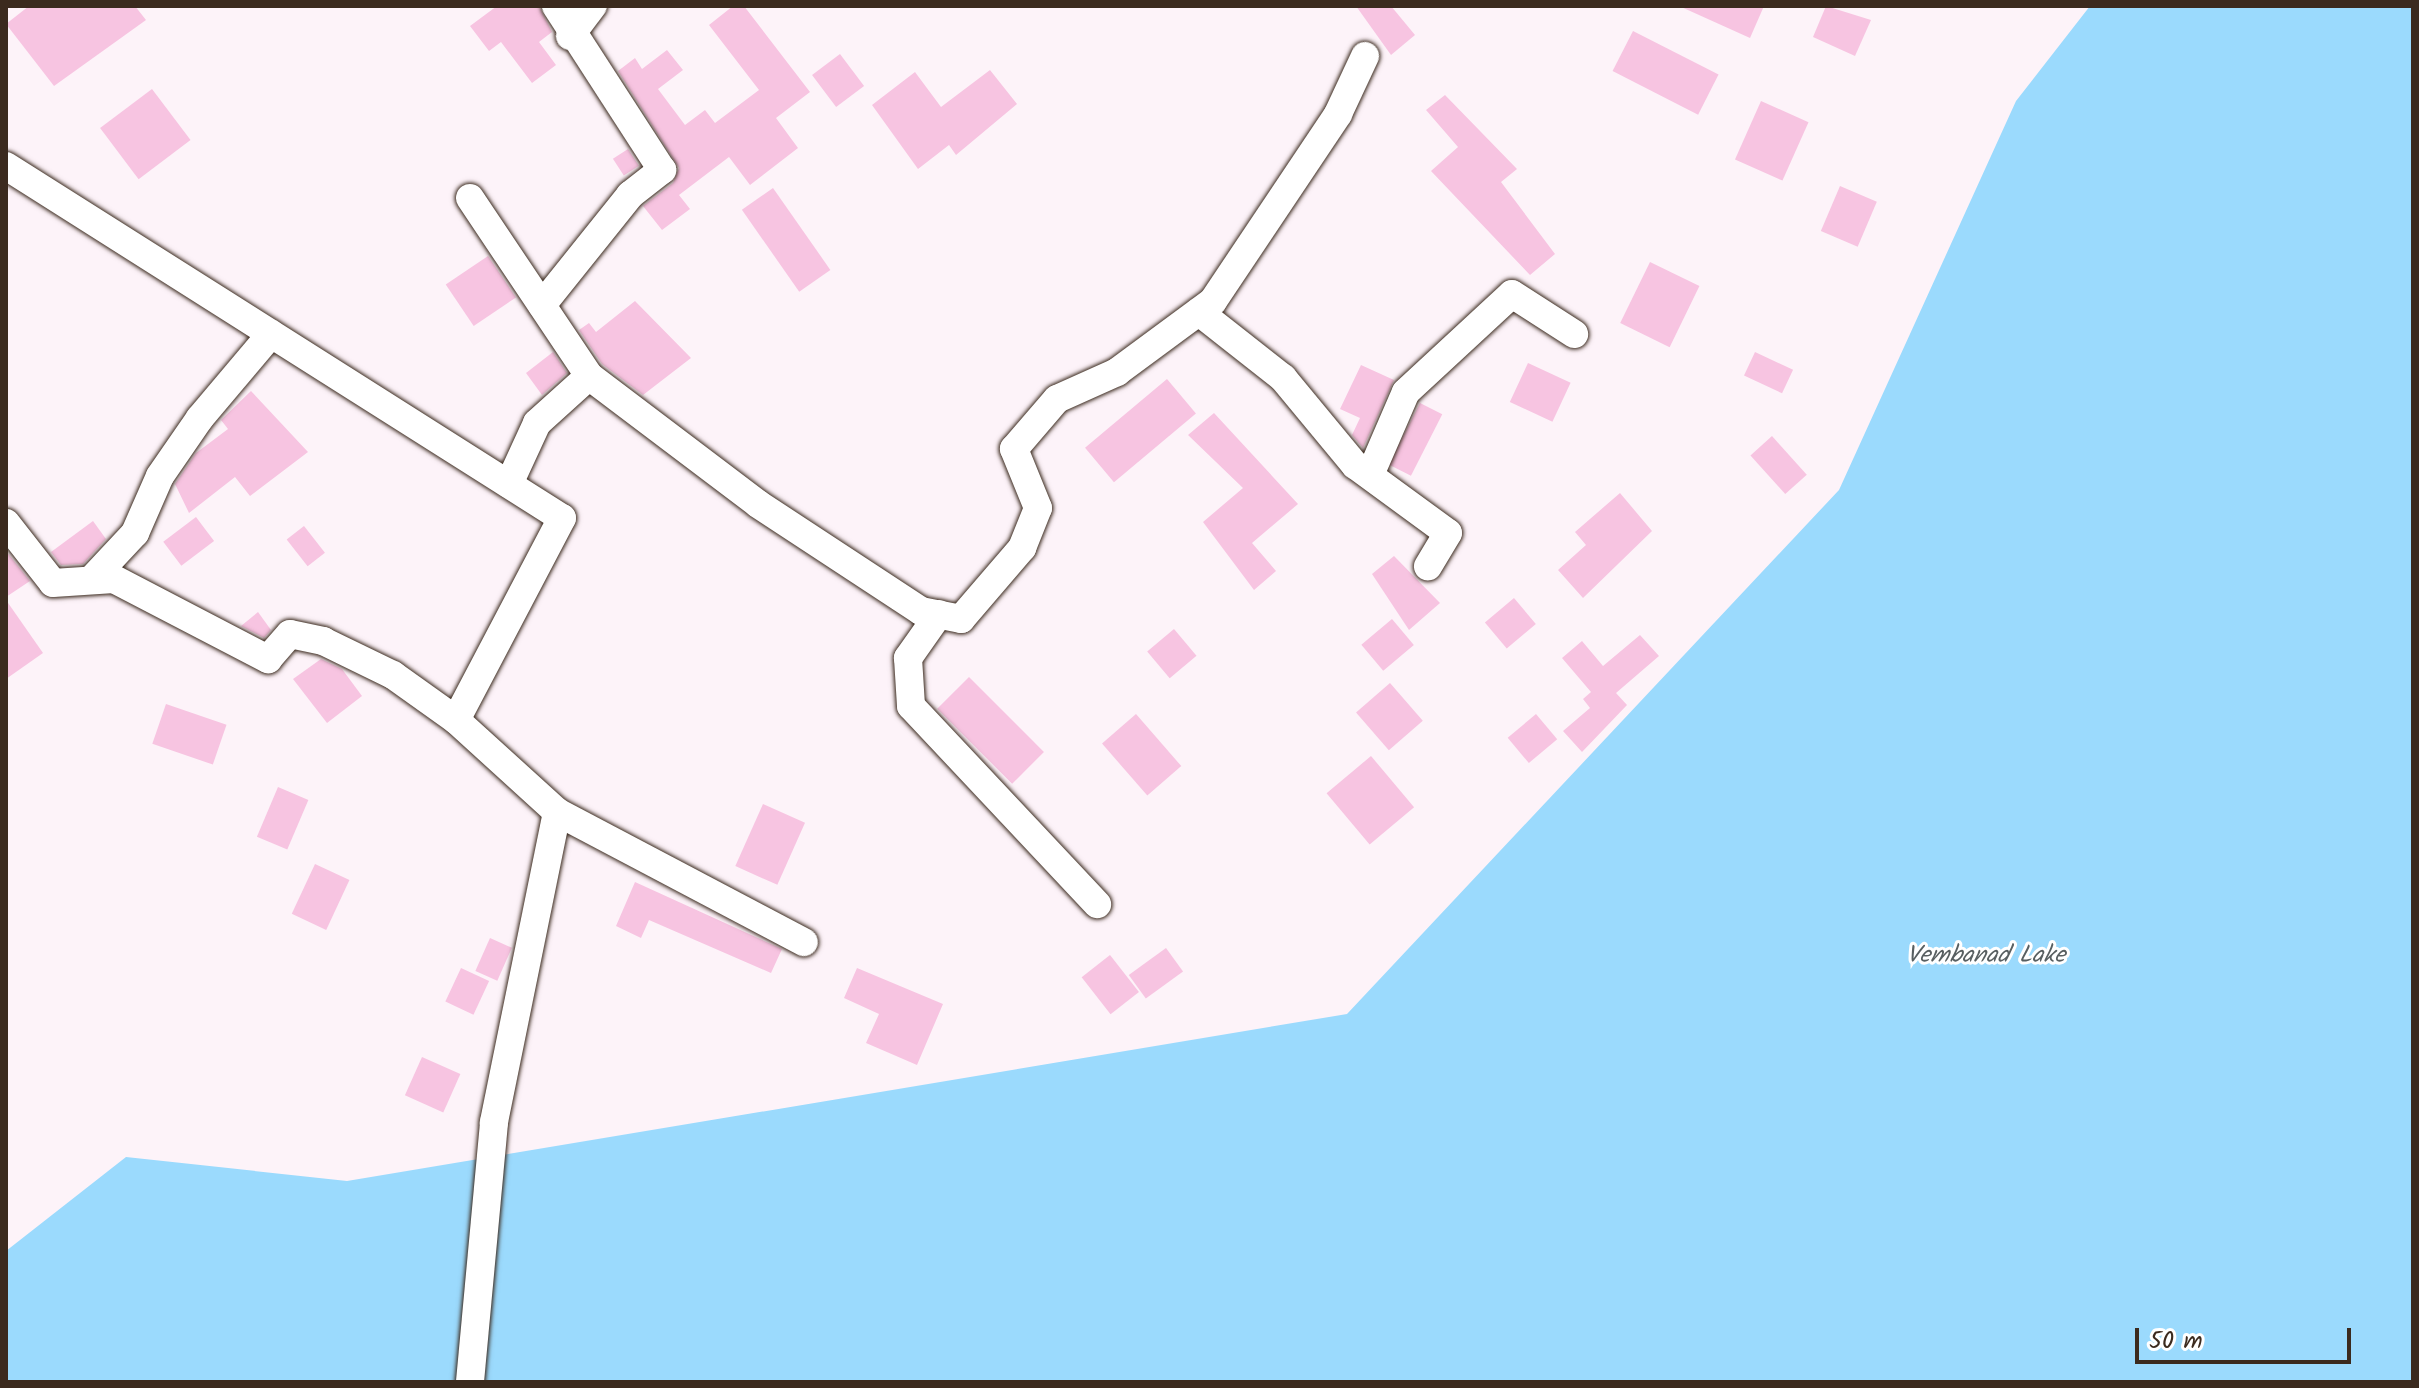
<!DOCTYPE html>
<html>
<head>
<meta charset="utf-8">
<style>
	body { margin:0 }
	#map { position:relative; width:2419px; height:1388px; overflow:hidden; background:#fdf3f9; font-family:Kalam,sans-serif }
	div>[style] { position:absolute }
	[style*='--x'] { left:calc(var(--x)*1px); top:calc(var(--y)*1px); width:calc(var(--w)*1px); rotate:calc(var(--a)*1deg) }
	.water>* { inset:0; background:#9bdafd }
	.building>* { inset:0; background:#f7c4e1; transform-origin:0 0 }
	.roads { filter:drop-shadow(0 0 2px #3b2a1e) drop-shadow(0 0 2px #3b2a1e) }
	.street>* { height:28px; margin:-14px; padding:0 14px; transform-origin:14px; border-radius:14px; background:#fff }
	span { translate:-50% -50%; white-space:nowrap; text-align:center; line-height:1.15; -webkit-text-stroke:6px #fff; paint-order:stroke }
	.water-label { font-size:24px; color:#585f61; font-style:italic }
	.frame { position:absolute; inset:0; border:8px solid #3b2a1e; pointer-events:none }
	.scale { position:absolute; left:2135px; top:1328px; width:216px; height:36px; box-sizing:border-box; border:4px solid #3b2a1e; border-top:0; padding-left:10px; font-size:24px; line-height:28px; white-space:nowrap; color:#3b2a1e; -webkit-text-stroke:6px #fff; paint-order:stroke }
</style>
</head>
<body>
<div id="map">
	<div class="water">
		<div style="clip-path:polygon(2090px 6px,2413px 6px,2413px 1382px,6px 1382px,6px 1251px,126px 1157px,347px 1181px,1347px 1014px,1839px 490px,2016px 101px)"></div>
	</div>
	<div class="building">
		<div style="clip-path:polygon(29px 6px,135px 6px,146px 20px,54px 86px,6px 24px)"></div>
		<div style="clip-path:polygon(497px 6px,539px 6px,552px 32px,539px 42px,556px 65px,532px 83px,501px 42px,489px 51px,470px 26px)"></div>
		<div style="clip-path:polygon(733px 6px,744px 6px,810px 92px,776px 118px,798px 148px,750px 185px,729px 157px,679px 195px,690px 209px,662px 230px,643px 206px,673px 183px,679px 168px,618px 71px,635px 58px,642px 69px,667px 50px,683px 70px,658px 89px,685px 125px,705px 110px,715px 123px,759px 90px,709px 25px)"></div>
		<div style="clip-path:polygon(1356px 6px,1391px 6px,1415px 35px,1391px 55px)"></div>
		<div style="clip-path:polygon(1679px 6px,1764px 6px,1750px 38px)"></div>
		<div style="clip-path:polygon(1826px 6px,1871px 20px,1855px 56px,1813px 37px)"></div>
		<div style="left:1633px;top:31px;width:96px;height:45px;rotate:27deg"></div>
		<div style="left:840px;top:54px;width:40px;height:35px;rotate:53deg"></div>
		<div style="clip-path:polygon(990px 70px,1017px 104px,956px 155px,949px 145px,918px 169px,872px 105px,915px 72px,941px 107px)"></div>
		<div style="left:152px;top:89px;width:64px;height:65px;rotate:53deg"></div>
		<div style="clip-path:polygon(1445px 95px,1517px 169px,1501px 182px,1555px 254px,1530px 275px,1431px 171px,1458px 147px,1426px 110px)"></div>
		<div style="left:1761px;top:101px;width:52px;height:64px;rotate:24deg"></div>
		<div style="left:628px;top:149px;width:20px;height:18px;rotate:57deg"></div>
		<div style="left:1840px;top:186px;width:40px;height:49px;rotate:23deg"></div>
		<div style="left:773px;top:188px;width:100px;height:38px;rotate:55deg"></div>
		<div style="left:488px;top:256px;width:50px;height:51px;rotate:56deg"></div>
		<div style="left:1650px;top:262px;width:55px;height:68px;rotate:26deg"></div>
		<div style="clip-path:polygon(635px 301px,691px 358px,643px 395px,602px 364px,579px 330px,589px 323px,596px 332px)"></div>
		<div style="clip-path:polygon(553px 352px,567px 373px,542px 395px,526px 373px)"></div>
		<div style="left:1755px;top:352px;width:42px;height:26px;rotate:25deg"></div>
		<div style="left:1528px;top:363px;width:47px;height:43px;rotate:25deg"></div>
		<div style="clip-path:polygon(1361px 365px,1394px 380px,1363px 448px,1352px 435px,1360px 418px,1340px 409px)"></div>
		<div style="left:1167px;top:379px;width:45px;height:107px;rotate:50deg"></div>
		<div style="clip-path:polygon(251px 391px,308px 452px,250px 496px,235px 477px,189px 513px,175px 484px,196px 453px,228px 429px,221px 420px)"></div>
		<div style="left:1420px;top:403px;width:25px;height:69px;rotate:27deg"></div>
		<div style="clip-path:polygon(1214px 413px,1298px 504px,1252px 543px,1276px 571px,1254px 590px,1203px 522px,1243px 488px,1188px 435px)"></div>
		<div style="left:1772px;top:436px;width:52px;height:29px;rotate:48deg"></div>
		<div style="clip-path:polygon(1620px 493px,1652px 531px,1583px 598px,1558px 570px,1586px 545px,1575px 532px)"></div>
		<div style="left:196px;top:517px;width:30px;height:41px;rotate:53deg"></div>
		<div style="clip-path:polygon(93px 521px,106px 539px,83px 564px,61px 565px,51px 552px)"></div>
		<div style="left:304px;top:526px;width:34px;height:22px;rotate:52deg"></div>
		<div style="clip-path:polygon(6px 551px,30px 581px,6px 597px)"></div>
		<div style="clip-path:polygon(1394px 556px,1440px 603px,1409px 630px,1372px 574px)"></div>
		<div style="left:1514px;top:598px;width:34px;height:38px;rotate:50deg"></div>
		<div style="clip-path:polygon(6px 600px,43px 653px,6px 679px)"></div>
		<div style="clip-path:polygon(258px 612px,271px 630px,264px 638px,241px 626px)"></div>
		<div style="left:1392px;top:619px;width:34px;height:40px;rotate:50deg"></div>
		<div style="left:1174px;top:629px;width:35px;height:35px;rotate:50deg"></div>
		<div style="clip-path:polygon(1640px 635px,1659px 656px,1616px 693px,1627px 705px,1582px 752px,1563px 731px,1590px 708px,1583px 699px,1591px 692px,1562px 658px,1582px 641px,1603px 666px)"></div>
		<div style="clip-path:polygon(321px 659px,342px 669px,362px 696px,327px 723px,293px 679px)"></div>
		<div style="left:969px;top:677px;width:106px;height:45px;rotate:45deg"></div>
		<div style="left:1390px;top:683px;width:50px;height:45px;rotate:49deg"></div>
		<div style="left:166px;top:704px;width:64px;height:42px;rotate:19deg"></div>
		<div style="left:1136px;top:714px;width:69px;height:45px;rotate:49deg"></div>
		<div style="left:1536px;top:714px;width:33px;height:37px;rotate:50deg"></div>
		<div style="left:1371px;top:756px;width:67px;height:58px;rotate:50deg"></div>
		<div style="left:278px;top:787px;width:33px;height:54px;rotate:23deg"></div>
		<div style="left:763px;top:804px;width:46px;height:68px;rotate:24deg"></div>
		<div style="left:315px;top:864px;width:38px;height:55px;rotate:25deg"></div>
		<div style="clip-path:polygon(635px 882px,782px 949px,771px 973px,649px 920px,641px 938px,616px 926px)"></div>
		<div style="left:490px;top:938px;width:24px;height:36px;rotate:24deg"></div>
		<div style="left:1166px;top:948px;width:29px;height:46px;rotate:54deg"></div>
		<div style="left:1110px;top:955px;width:47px;height:36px;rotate:52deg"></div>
		<div style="left:461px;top:968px;width:31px;height:37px;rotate:25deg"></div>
		<div style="clip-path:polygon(857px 968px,943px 1004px,917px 1065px,866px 1043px,879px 1014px,844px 998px)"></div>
		<div style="left:422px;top:1057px;width:42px;height:42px;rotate:24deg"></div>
	</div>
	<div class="roads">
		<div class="street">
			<div style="--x:570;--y:36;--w:38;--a:-53"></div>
			<div style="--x:6;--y:166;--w:658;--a:32.34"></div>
			<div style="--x:562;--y:518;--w:228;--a:117.7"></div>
			<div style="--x:456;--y:720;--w:137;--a:42.3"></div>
			<div style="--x:557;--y:812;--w:317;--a:101.5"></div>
			<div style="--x:494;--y:1123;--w:260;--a:95.3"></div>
			<div style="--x:470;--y:198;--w:214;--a:56.2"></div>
			<div style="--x:542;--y:305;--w:141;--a:-51.3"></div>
			<div style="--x:630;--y:195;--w:41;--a:-38"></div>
			<div style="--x:662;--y:170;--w:195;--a:-122.9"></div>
			<div style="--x:1199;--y:312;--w:107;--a:38.2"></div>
			<div style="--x:1283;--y:378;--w:113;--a:50.4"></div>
			<div style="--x:1355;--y:465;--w:115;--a:36.2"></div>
			<div style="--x:1448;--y:533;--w:39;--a:121"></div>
			<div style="--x:1370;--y:475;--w:90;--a:-66.6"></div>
			<div style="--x:1406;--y:392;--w:144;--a:-42.8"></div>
			<div style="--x:1512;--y:294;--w:74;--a:32.8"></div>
			<div style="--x:509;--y:484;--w:67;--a:-65.3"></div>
			<div style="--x:537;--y:423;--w:70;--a:-42.1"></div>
			<div style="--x:589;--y:376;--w:212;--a:37.1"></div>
			<div style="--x:758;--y:504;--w:195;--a:33.3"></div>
			<div style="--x:921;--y:611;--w:41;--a:11.3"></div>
			<div style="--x:961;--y:619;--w:94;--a:-49.3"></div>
			<div style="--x:1022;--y:548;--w:43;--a:-68.2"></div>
			<div style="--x:1038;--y:508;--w:64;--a:-112.1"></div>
			<div style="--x:1014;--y:449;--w:66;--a:-49.3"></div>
			<div style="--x:1057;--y:399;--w:66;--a:-24.2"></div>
			<div style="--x:1117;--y:372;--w:119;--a:-36.5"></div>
			<div style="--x:1213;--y:301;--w:225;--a:-56.2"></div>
			<div style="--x:1338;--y:114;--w:64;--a:-65"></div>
			<div style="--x:6;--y:523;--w:76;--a:51.9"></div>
			<div style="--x:53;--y:583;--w:61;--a:-3.8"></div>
			<div style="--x:114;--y:579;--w:174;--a:27.5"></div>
			<div style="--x:268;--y:659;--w:33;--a:-49"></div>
			<div style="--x:290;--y:634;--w:34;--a:12"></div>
			<div style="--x:323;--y:641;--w:78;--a:25.9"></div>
			<div style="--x:393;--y:675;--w:77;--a:35.5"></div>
			<div style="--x:92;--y:579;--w:63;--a:-46.9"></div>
			<div style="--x:135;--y:533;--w:62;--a:-66.3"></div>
			<div style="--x:160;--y:476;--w:70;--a:-55.4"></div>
			<div style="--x:200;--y:418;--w:110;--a:-49.8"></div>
			<div style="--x:939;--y:614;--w:54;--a:125.2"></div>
			<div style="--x:908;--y:658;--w:48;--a:86.4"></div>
			<div style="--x:911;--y:706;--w:272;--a:46.8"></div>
			<div style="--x:557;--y:812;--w:279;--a:27.8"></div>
		</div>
	</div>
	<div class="water-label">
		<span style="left:1986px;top:956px">Vembanad Lake</span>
	</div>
	<div class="frame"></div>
	<div class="scale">50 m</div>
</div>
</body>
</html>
